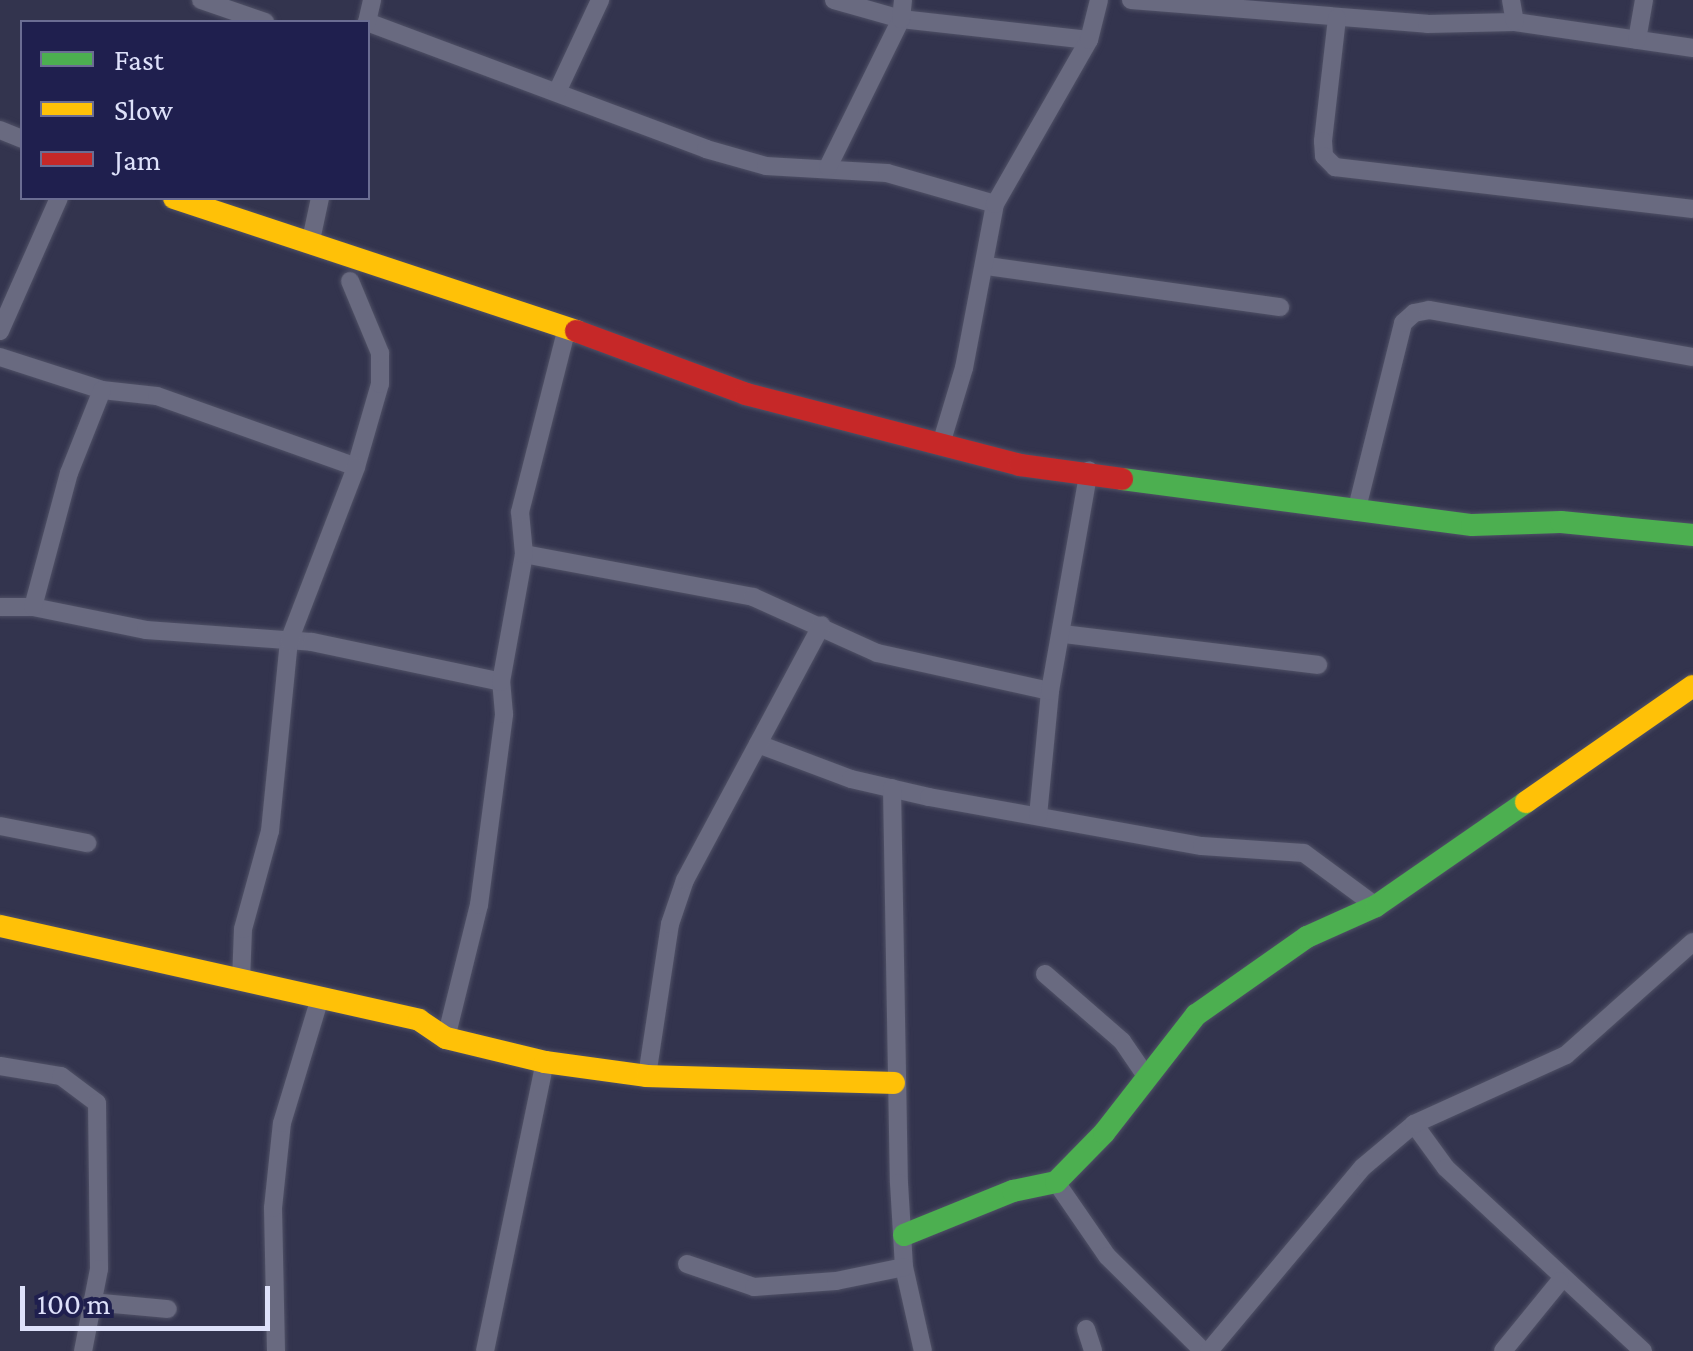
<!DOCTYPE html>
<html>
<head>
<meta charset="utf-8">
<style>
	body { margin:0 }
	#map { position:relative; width:1693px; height:1351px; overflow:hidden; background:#33344e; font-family:"Crimson Pro",serif }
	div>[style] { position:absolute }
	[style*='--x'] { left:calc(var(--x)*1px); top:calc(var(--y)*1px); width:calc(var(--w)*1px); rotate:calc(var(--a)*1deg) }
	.roads { filter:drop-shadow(0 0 2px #505166) drop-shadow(0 0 2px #505166) }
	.street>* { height:18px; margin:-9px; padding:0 9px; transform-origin:9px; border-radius:9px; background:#696a80 }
	.fast>* { height:22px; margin:-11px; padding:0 11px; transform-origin:11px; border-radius:11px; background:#4caf50 }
	.slow>* { height:22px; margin:-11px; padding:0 11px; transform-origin:11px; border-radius:11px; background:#ffc107 }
	.jam>* { height:22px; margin:-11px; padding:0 11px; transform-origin:11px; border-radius:11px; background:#c62828 }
	span { translate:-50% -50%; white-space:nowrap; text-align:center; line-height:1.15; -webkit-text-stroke:9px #1f1f4e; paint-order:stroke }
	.legend { position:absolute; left:20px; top:20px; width:350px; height:180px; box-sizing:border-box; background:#1f1f4e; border:2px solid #6b6d93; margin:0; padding:12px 18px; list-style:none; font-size:30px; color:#dee1fa }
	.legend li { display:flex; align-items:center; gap:20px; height:50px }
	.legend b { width:50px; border:2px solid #6b6d93 }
	.scale { position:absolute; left:20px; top:1286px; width:250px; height:45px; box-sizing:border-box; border:5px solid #dee1fa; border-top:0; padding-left:12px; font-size:30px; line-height:35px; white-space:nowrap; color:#dee1fa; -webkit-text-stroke:8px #1f1f4e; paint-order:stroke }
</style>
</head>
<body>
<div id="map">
	<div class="roads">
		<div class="street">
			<div style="--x:201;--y:0;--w:68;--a:19"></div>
			<div style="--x:834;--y:0;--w:70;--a:15.8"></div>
			<div style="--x:901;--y:19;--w:189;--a:6.4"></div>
			<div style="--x:1131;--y:0;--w:297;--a:4.6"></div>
			<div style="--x:1427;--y:24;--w:88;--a:-1.3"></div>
			<div style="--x:1515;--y:22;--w:180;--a:8.3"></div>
			<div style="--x:1511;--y:0;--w:22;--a:80"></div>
			<div style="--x:1337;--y:18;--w:124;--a:96.5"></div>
			<div style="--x:1323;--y:141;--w:15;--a:86"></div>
			<div style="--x:1324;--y:156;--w:16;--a:45"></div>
			<div style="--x:1335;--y:167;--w:360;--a:6.7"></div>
			<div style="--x:367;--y:22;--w:362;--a:20.5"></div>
			<div style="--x:706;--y:149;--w:62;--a:15.8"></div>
			<div style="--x:766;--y:166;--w:121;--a:3.3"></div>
			<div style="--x:887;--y:173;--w:112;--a:16"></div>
			<div style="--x:367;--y:22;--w:23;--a:-77"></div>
			<div style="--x:1637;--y:40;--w:41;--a:-80.1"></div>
			<div style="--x:557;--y:92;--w:102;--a:-64.9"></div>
			<div style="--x:0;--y:130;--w:24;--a:22"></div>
			<div style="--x:828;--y:167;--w:165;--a:-63.7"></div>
			<div style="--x:901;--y:19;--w:19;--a:-84"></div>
			<div style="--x:311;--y:240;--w:43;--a:-77.9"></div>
			<div style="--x:987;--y:266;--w:296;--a:8"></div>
			<div style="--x:0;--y:331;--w:145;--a:-66.1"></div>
			<div style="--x:0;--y:357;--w:107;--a:17.9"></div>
			<div style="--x:102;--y:390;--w:55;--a:6.2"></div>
			<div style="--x:157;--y:396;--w:211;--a:19.6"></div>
			<div style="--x:356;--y:467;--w:86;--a:-73.9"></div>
			<div style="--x:380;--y:384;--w:31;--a:-90"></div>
			<div style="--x:380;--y:353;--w:78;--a:-112.6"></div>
			<div style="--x:941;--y:444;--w:79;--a:-73.2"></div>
			<div style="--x:964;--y:368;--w:167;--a:-79.3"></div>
			<div style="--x:995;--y:204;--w:189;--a:-60.2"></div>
			<div style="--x:1089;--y:40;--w:41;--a:-76"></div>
			<div style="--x:1356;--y:512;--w:195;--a:-76"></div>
			<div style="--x:1403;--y:323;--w:15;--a:-42"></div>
			<div style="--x:1414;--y:313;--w:15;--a:-11"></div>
			<div style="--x:1429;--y:310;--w:268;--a:10.1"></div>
			<div style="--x:524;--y:554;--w:233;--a:10.6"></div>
			<div style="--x:753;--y:597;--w:136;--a:24.3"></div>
			<div style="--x:877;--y:653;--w:177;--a:12.4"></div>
			<div style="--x:0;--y:607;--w:33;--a:0"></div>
			<div style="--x:33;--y:607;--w:115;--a:11.5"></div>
			<div style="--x:146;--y:630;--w:166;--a:4.1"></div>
			<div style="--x:312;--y:642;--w:193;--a:11.9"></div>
			<div style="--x:33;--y:607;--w:139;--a:-75"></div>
			<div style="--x:69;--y:473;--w:89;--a:-68.3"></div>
			<div style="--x:1063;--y:634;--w:257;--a:6.9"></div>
			<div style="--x:758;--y:744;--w:99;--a:20.6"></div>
			<div style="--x:851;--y:779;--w:80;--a:13"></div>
			<div style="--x:929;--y:797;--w:277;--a:10.2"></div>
			<div style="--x:1202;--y:846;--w:102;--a:3.9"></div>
			<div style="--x:1304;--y:853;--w:89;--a:36.4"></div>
			<div style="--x:892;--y:788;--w:395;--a:89"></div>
			<div style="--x:899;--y:1183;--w:84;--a:86.6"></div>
			<div style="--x:904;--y:1267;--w:86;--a:77.3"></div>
			<div style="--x:1038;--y:816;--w:126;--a:-84.5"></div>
			<div style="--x:1050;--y:691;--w:224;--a:-80"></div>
			<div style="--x:0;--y:826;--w:89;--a:11.1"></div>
			<div style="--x:1045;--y:974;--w:102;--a:41"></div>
			<div style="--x:1122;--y:1041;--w:42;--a:55.6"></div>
			<div style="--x:241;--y:981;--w:52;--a:-87.8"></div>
			<div style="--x:243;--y:929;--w:102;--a:-74.6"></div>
			<div style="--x:270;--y:831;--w:191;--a:-84.3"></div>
			<div style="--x:289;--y:641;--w:186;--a:-68.9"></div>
			<div style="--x:446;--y:1038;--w:137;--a:-76.1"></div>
			<div style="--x:479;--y:905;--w:193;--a:-82.5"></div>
			<div style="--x:504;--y:714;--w:32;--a:-95"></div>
			<div style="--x:501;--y:682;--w:130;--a:-79.8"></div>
			<div style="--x:524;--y:554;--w:42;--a:-95.4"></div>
			<div style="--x:520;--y:512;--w:190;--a:-75.7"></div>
			<div style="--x:0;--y:1066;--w:62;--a:9.3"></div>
			<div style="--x:61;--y:1076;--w:45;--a:36.9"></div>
			<div style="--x:97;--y:1103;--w:166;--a:89.3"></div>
			<div style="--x:99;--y:1269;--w:84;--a:101"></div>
			<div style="--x:647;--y:1076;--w:154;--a:-81.4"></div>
			<div style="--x:670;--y:924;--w:46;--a:-71.2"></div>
			<div style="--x:685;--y:880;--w:289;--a:-61.8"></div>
			<div style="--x:1414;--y:1124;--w:54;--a:54"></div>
			<div style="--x:1446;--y:1168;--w:269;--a:42.9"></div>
			<div style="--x:1056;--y:1182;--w:90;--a:55.4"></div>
			<div style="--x:1107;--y:1256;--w:135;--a:44.7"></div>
			<div style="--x:687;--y:1264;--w:71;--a:18.9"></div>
			<div style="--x:754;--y:1287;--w:82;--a:-4.2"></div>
			<div style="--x:836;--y:1281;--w:69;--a:-11.6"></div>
			<div style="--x:92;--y:1302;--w:76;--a:5.3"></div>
			<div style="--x:1086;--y:1329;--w:23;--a:72"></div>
			<div style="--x:276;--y:1351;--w:143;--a:-91.2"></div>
			<div style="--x:273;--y:1208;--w:85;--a:-84"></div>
			<div style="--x:282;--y:1123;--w:127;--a:-73.1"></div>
			<div style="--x:485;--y:1351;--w:295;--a:-78.3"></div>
			<div style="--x:1209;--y:1351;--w:240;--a:-50.1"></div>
			<div style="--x:1363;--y:1167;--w:67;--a:-40.1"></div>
			<div style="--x:1414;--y:1124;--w:167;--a:-24.4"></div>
			<div style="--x:1566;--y:1055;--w:170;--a:-41.7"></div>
			<div style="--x:1503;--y:1351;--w:90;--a:-50.8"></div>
		</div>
		<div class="fast">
			<div style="--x:1122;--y:479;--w:353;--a:7.5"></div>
			<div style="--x:1472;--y:525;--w:89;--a:-1.9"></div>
			<div style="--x:1561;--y:522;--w:133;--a:5.6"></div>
			<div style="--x:904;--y:1235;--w:118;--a:-22"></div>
			<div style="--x:1013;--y:1191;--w:44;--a:-11.8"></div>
			<div style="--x:1056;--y:1182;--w:69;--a:-45.6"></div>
			<div style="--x:1104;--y:1133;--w:150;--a:-52.1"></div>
			<div style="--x:1196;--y:1015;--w:136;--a:-35.1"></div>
			<div style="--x:1307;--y:937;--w:76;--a:-24.2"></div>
			<div style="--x:1376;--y:906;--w:183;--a:-34.7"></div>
		</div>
		<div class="slow">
			<div style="--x:174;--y:198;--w:423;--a:18.3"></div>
			<div style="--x:1526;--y:802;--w:203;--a:-34.8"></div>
			<div style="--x:0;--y:926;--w:429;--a:12.6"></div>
			<div style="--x:419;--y:1020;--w:32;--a:34"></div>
			<div style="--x:446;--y:1038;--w:102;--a:13.6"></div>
			<div style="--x:545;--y:1062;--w:103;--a:7.8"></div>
			<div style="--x:647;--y:1076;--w:247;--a:1.6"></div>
		</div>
		<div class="jam">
			<div style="--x:576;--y:331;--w:181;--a:20.3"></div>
			<div style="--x:746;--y:394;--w:283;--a:14.5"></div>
			<div style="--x:1020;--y:465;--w:103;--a:7.8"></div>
		</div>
	</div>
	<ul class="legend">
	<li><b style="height:12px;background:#4caf50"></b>Fast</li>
	<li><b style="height:12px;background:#ffc107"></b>Slow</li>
	<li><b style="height:12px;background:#c62828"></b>Jam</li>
	</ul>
	<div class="scale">100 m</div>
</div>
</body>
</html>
